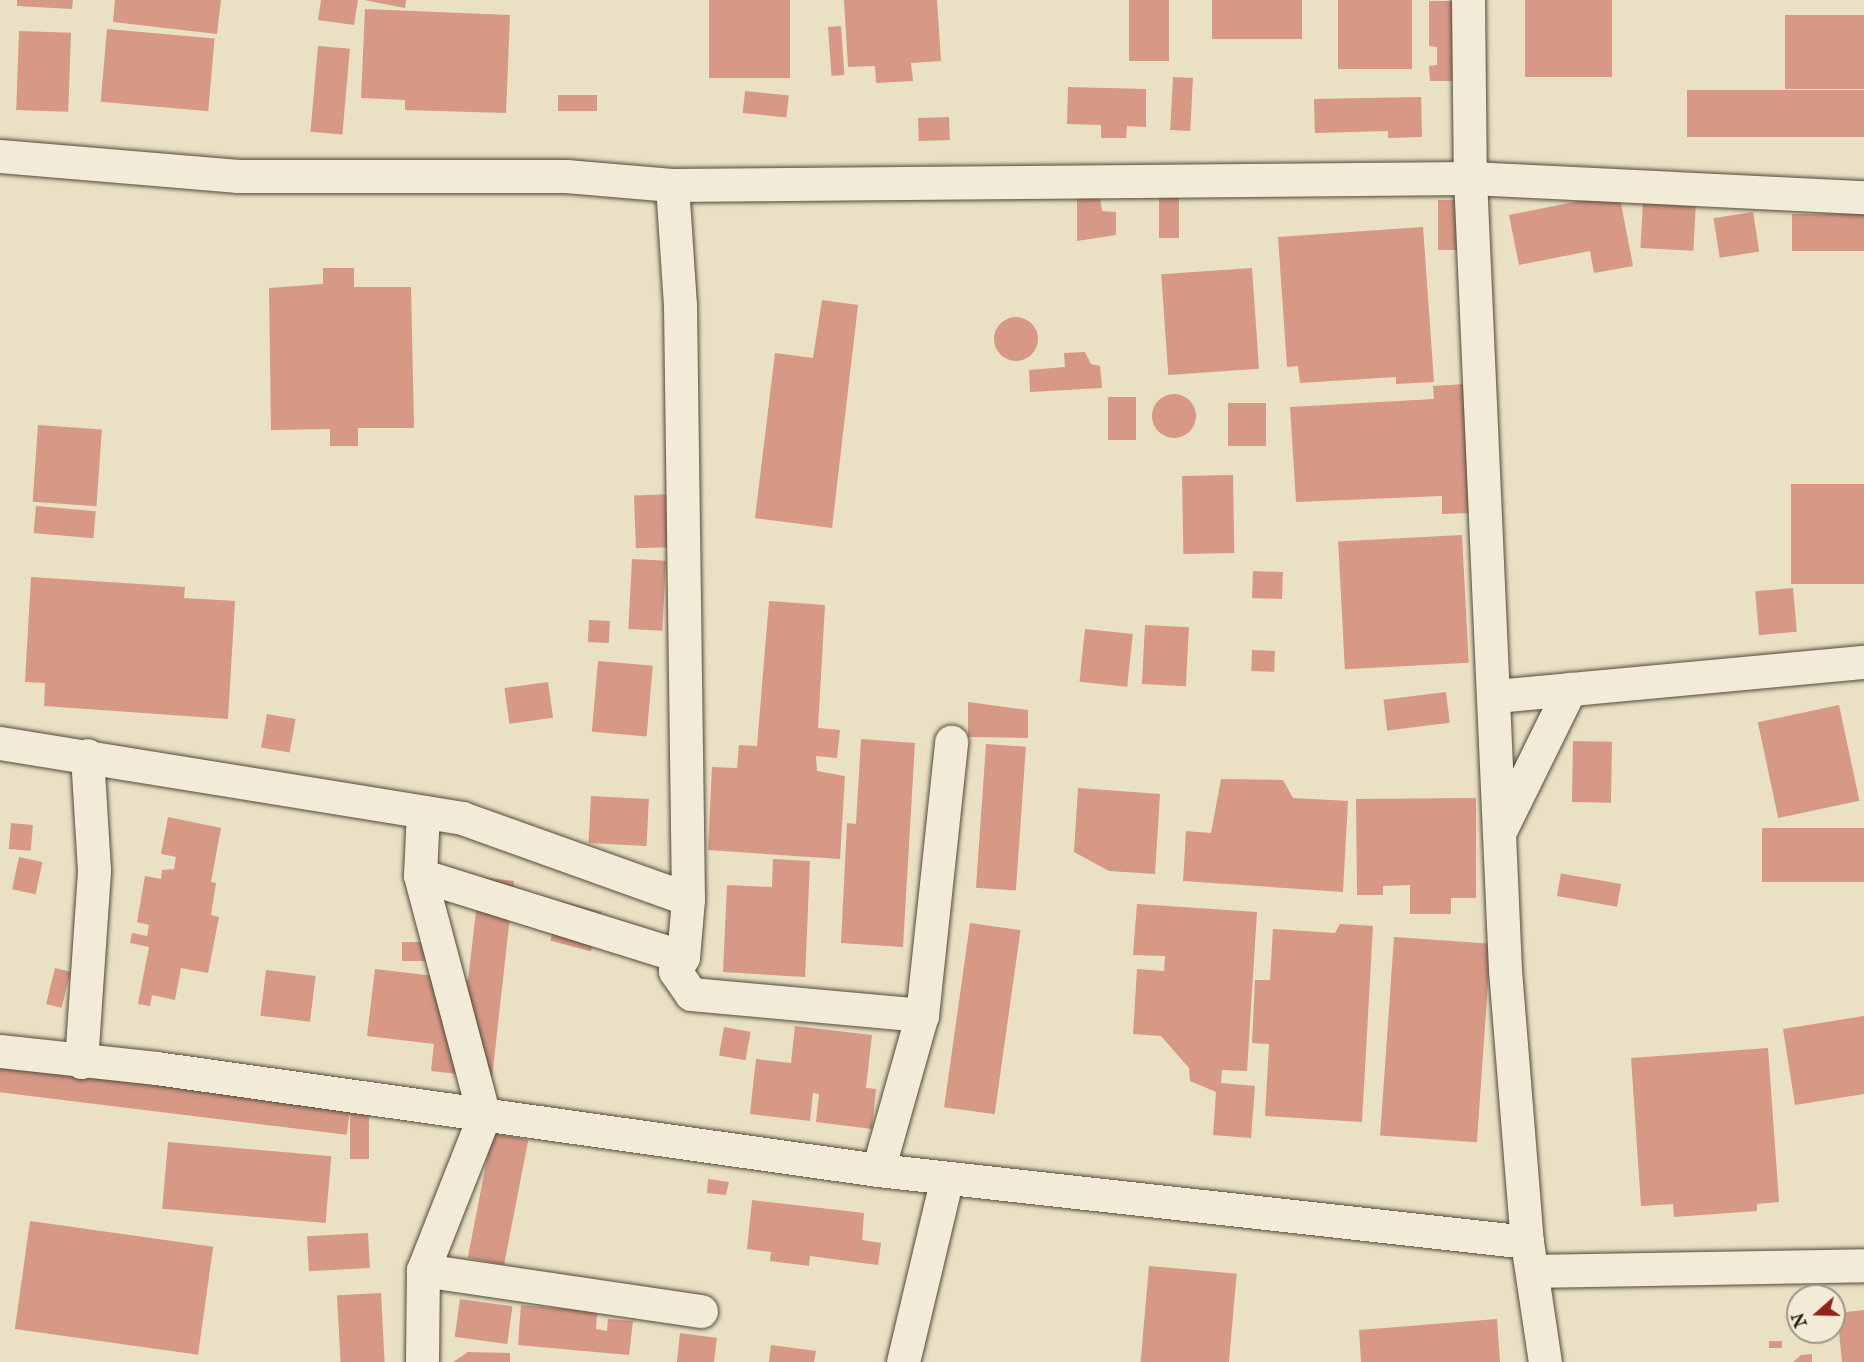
<!DOCTYPE html>
<html>
<head>
<meta charset="utf-8">
<style>
	body { margin:0 }
	#map { position:relative; width:1864px; height:1362px; overflow:hidden; background:#eae0c3; font-family:"IM FELL English",serif }
	div>[style] { position:absolute }
	[style*='--x'] { left:calc(var(--x)*1px); top:calc(var(--y)*1px); width:calc(var(--w)*1px); rotate:calc(var(--a)*1deg) }
	.building>* { inset:0; background:#d79885; transform-origin:0 0 }
	.round { border-radius:50% }
	.roads { filter:drop-shadow(0 0 2px #534a3b) drop-shadow(0 0 2px #534a3b) }
	.minor>* { height:33px; margin:-16.5px; padding:0 16.5px; transform-origin:16.5px; border-radius:16.5px; background:#f1ebd8 }
	span { translate:-50% -50%; white-space:nowrap; text-align:center; line-height:1.15; -webkit-text-stroke:4.5px #f1ebd8; paint-order:stroke }
	.north { position:absolute; left:1786px; top:1284px; width:60px; height:60px; box-sizing:border-box; background:#f1ebd8; border:2px solid #9e9787; border-radius:50%; rotate:250deg; font-size:16px; font-weight:700; line-height:24px; text-align:center; color:#21180e }
	.north::after { content:''; display:block; margin:auto; width:21px; height:27px; background:#8f2418; clip-path:polygon(50% 0,100% 100%,50% 72%,0 100%) }
</style>
</head>
<body>
<div id="map">
	<div class="building">
		<div style="clip-path:polygon(17px 0,73px 0,72px 9px,17px 6px)"></div>
		<div style="clip-path:polygon(115px 0,221px 0,217px 34px,113px 22px)"></div>
		<div style="clip-path:polygon(321px 0,358px 0,354px 25px,318px 20px)"></div>
		<div style="clip-path:polygon(364px 0,406px 0,405px 8px)"></div>
		<div style="left:709px;top:0;width:81px;height:78px"></div>
		<div style="clip-path:polygon(844px 0,937px 0,941px 61px,911px 63px,913px 81px,876px 83px,875px 66px,848px 67px)"></div>
		<div style="left:1129px;top:0;width:40px;height:61px"></div>
		<div style="left:1212px;top:0;width:90px;height:39px"></div>
		<div style="left:1338px;top:0;width:74px;height:69px"></div>
		<div style="left:1525px;top:0;width:87px;height:77px"></div>
		<div style="clip-path:polygon(1429px 1px,1461px 1px,1462px 81px,1430px 81px,1429px 66px,1437px 65px,1437px 47px,1429px 46px)"></div>
		<div style="clip-path:polygon(365px 9px,510px 15px,506px 113px,405px 110px,405px 100px,361px 98px)"></div>
		<div style="left:1864px;top:15px;width:74px;height:79px;rotate:90deg"></div>
		<div style="left:841px;top:26px;width:49px;height:13px;rotate:86deg"></div>
		<div style="left:107px;top:29px;width:108px;height:73px;rotate:5deg"></div>
		<div style="left:19px;top:31px;width:52px;height:79px;rotate:2deg"></div>
		<div style="left:318px;top:46px;width:32px;height:86px;rotate:5deg"></div>
		<div style="left:1173px;top:77px;width:20px;height:53px;rotate:3deg"></div>
		<div style="clip-path:polygon(1068px 87px,1146px 89px,1146px 127px,1127px 126px,1126px 138px,1101px 138px,1101px 125px,1067px 124px)"></div>
		<div style="left:1864px;top:90px;width:47px;height:177px;rotate:90deg"></div>
		<div style="left:745px;top:91px;width:44px;height:22px;rotate:6deg"></div>
		<div style="left:597px;top:95px;width:16px;height:39px;rotate:90deg"></div>
		<div style="clip-path:polygon(1421px 97px,1422px 137px,1388px 138px,1388px 131px,1315px 133px,1314px 99px)"></div>
		<div style="left:949px;top:117px;width:23px;height:31px;rotate:88deg"></div>
		<div style="clip-path:polygon(1619px 193px,1633px 266px,1594px 273px,1590px 251px,1519px 265px,1509px 215px)"></div>
		<div style="left:1159px;top:194px;width:20px;height:44px"></div>
		<div style="clip-path:polygon(1077px 198px,1100px 198px,1102px 211px,1116px 212px,1116px 235px,1077px 241px)"></div>
		<div style="left:1438px;top:200px;width:21px;height:50px"></div>
		<div style="left:1643px;top:200px;width:53px;height:48px;rotate:3deg"></div>
		<div style="left:1753px;top:212px;width:40px;height:40px;rotate:81deg"></div>
		<div style="left:1864px;top:214px;width:37px;height:72px;rotate:90deg"></div>
		<div style="clip-path:polygon(1423px 227px,1434px 382px,1396px 384px,1396px 377px,1300px 383px,1298px 366px,1287px 367px,1278px 237px)"></div>
		<div style="clip-path:polygon(323px 268px,354px 268px,354px 287px,411px 287px,414px 428px,358px 428px,358px 446px,330px 446px,330px 429px,271px 430px,269px 288px,323px 284px)"></div>
		<div style="left:1252px;top:268px;width:101px;height:91px;rotate:86deg"></div>
		<div style="clip-path:polygon(822px 300px,858px 305px,832px 528px,755px 518px,775px 353px,813px 358px)"></div>
		<div class="round" style="left:994px;top:317px;width:44px;height:44px"></div>
		<div style="clip-path:polygon(1085px 352px,1091px 364px,1100px 366px,1102px 388px,1030px 392px,1029px 370px,1065px 367px,1064px 353px)"></div>
		<div style="clip-path:polygon(1466px 384px,1471px 513px,1442px 514px,1442px 496px,1296px 502px,1290px 407px,1434px 399px,1433px 386px)"></div>
		<div class="round" style="left:1152px;top:394px;width:44px;height:44px"></div>
		<div style="left:1108px;top:397px;width:28px;height:43px"></div>
		<div style="left:1266px;top:403px;width:43px;height:38px;rotate:90deg"></div>
		<div style="left:38px;top:425px;width:64px;height:77px;rotate:4deg"></div>
		<div style="left:1233px;top:475px;width:78px;height:51px;rotate:89deg"></div>
		<div style="left:1864px;top:484px;width:100px;height:73px;rotate:90deg"></div>
		<div style="left:674px;top:494px;width:53px;height:40px;rotate:88deg"></div>
		<div style="left:36px;top:506px;width:60px;height:27px;rotate:5deg"></div>
		<div style="left:1462px;top:535px;width:128px;height:124px;rotate:87deg"></div>
		<div style="left:632px;top:559px;width:34px;height:70px;rotate:3deg"></div>
		<div style="left:1253px;top:571px;width:30px;height:27px;rotate:2deg"></div>
		<div style="clip-path:polygon(31px 577px,185px 587px,184px 598px,235px 601px,228px 719px,44px 706px,45px 683px,25px 682px)"></div>
		<div style="left:1793px;top:588px;width:44px;height:38px;rotate:85deg"></div>
		<div style="clip-path:polygon(769px 601px,825px 605px,818px 728px,840px 730px,837px 758px,816px 756px,817px 771px,845px 776px,840px 859px,708px 850px,712px 767px,737px 768px,739px 745px,757px 746px)"></div>
		<div style="left:589px;top:620px;width:21px;height:22px;rotate:3deg"></div>
		<div style="left:1145px;top:625px;width:44px;height:59px;rotate:3deg"></div>
		<div style="left:1085px;top:629px;width:48px;height:53px;rotate:6deg"></div>
		<div style="left:1252px;top:650px;width:23px;height:21px;rotate:2deg"></div>
		<div style="left:598px;top:661px;width:55px;height:71px;rotate:5deg"></div>
		<div style="left:548px;top:682px;width:36px;height:44px;rotate:82deg"></div>
		<div style="left:1446px;top:692px;width:31px;height:63px;rotate:83deg"></div>
		<div style="clip-path:polygon(968px 702px,1028px 710px,1028px 738px,968px 737px)"></div>
		<div style="left:1839px;top:705px;width:98px;height:83px;rotate:78deg"></div>
		<div style="left:267px;top:714px;width:29px;height:34px;rotate:10deg"></div>
		<div style="clip-path:polygon(861px 739px,915px 743px,903px 947px,841px 943px,847px 823px,856px 824px)"></div>
		<div style="left:1573px;top:741px;width:39px;height:61px;rotate:1deg"></div>
		<div style="left:986px;top:744px;width:40px;height:144px;rotate:4deg"></div>
		<div style="clip-path:polygon(1221px 779px,1283px 780px,1293px 798px,1348px 801px,1343px 892px,1183px 881px,1186px 831px,1211px 833px)"></div>
		<div style="clip-path:polygon(1078px 788px,1160px 794px,1155px 874px,1109px 871px,1074px 852px)"></div>
		<div style="left:591px;top:796px;width:58px;height:47px;rotate:3deg"></div>
		<div style="clip-path:polygon(1476px 798px,1476px 898px,1451px 898px,1451px 914px,1410px 914px,1410px 885px,1383px 886px,1383px 895px,1357px 895px,1356px 799px)"></div>
		<div style="clip-path:polygon(168px 817px,221px 828px,211px 882px,216px 883px,211px 915px,219px 917px,208px 973px,181px 968px,175px 1000px,152px 995px,150px 1006px,138px 1004px,149px 947px,130px 943px,132px 933px,147px 936px,149px 925px,137px 922px,145px 876px,161px 879px,162px 870px,174px 869px,176px 857px,161px 854px)"></div>
		<div style="left:11px;top:823px;width:22px;height:26px;rotate:5deg"></div>
		<div style="left:1864px;top:828px;width:54px;height:102px;rotate:90deg"></div>
		<div style="left:19px;top:857px;width:24px;height:33px;rotate:12deg"></div>
		<div style="clip-path:polygon(773px 859px,810px 861px,805px 977px,723px 972px,727px 885px,772px 887px)"></div>
		<div style="clip-path:polygon(480px 877px,514px 881px,492px 1078px,431px 1071px,434px 1044px,367px 1036px,375px 969px,468px 980px)"></div>
		<div style="left:1621px;top:884px;width:23px;height:61px;rotate:100deg"></div>
		<div style="left:561px;top:901px;width:42px;height:41px;rotate:15deg"></div>
		<div style="clip-path:polygon(1137px 904px,1257px 912px,1247px 1071px,1222px 1070px,1221px 1083px,1255px 1086px,1251px 1138px,1213px 1135px,1216px 1092px,1190px 1081px,1189px 1068px,1161px 1036px,1133px 1034px,1137px 969px,1164px 971px,1165px 956px,1133px 955px)"></div>
		<div style="left:970px;top:923px;width:51px;height:186px;rotate:8deg"></div>
		<div style="clip-path:polygon(1340px 924px,1373px 926px,1362px 1122px,1265px 1116px,1269px 1044px,1252px 1043px,1255px 980px,1270px 980px,1273px 929px,1335px 933px)"></div>
		<div style="left:1394px;top:937px;width:97px;height:199px;rotate:4deg"></div>
		<div style="left:402px;top:942px;width:50px;height:19px"></div>
		<div style="left:55px;top:968px;width:16px;height:37px;rotate:14deg"></div>
		<div style="left:266px;top:970px;width:50px;height:46px;rotate:7deg"></div>
		<div style="clip-path:polygon(1864px 1016px,1864px 1094px,1795px 1105px,1783px 1029px)"></div>
		<div style="clip-path:polygon(795px 1026px,872px 1035px,866px 1088px,876px 1089px,872px 1129px,816px 1122px,819px 1094px,813px 1093px,810px 1121px,750px 1114px,756px 1059px,791px 1063px)"></div>
		<div style="left:724px;top:1027px;width:27px;height:29px;rotate:10deg"></div>
		<div style="clip-path:polygon(1768px 1048px,1779px 1202px,1757px 1204px,1757px 1211px,1674px 1217px,1673px 1204px,1641px 1206px,1631px 1058px)"></div>
		<div style="left:0;top:1063px;width:353px;height:29px;rotate:7deg"></div>
		<div style="left:350px;top:1107px;width:19px;height:52px"></div>
		<div style="left:492px;top:1133px;width:37px;height:127px;rotate:11deg"></div>
		<div style="left:168px;top:1142px;width:164px;height:67px;rotate:5deg"></div>
		<div style="clip-path:polygon(708px 1179px,729px 1182px,726px 1195px,707px 1193px)"></div>
		<div style="clip-path:polygon(752px 1200px,864px 1213px,862px 1240px,881px 1243px,878px 1265px,810px 1256px,809px 1266px,770px 1261px,771px 1252px,747px 1249px)"></div>
		<div style="left:30px;top:1221px;width:185px;height:109px;rotate:8deg"></div>
		<div style="left:368px;top:1233px;width:35px;height:61px;rotate:87deg"></div>
		<div style="left:1149px;top:1266px;width:88px;height:96px;rotate:5deg"></div>
		<div style="left:381px;top:1293px;width:69px;height:44px;rotate:87deg"></div>
		<div style="left:460px;top:1299px;width:53px;height:38px;rotate:8deg"></div>
		<div style="clip-path:polygon(521px 1305px,597px 1312px,596px 1329px,607px 1331px,608px 1319px,633px 1321px,629px 1355px,518px 1345px)"></div>
		<div style="clip-path:polygon(1864px 1310px,1864px 1362px,1842px 1362px,1837px 1313px)"></div>
		<div style="clip-path:polygon(1497px 1319px,1500px 1362px,1361px 1362px,1359px 1330px)"></div>
		<div style="clip-path:polygon(680px 1333px,717px 1338px,714px 1362px,677px 1362px)"></div>
		<div style="left:1769px;top:1341px;width:13px;height:7px"></div>
		<div style="clip-path:polygon(771px 1345px,816px 1351px,814px 1362px,769px 1362px)"></div>
		<div style="clip-path:polygon(468px 1352px,510px 1353px,510px 1362px,453px 1362px)"></div>
		<div style="clip-path:polygon(1812px 1354px,1812px 1362px,1793px 1362px,1801px 1355px)"></div>
	</div>
	<div class="roads">
		<div class="minor">
			<div style="--x:1468;--y:0;--w:178;--a:89.4"></div>
			<div style="--x:1470;--y:178;--w:793;--a:87.47"></div>
			<div style="--x:1505;--y:970;--w:273;--a:85.4"></div>
			<div style="--x:1527;--y:1242;--w:121;--a:81.5"></div>
			<div style="--x:0;--y:156;--w:239;--a:4.8"></div>
			<div style="--x:238;--y:176;--w:328;--a:0"></div>
			<div style="--x:566;--y:176;--w:106;--a:4.9"></div>
			<div style="--x:672;--y:185;--w:798;--a:-0.5"></div>
			<div style="--x:1470;--y:178;--w:394;--a:2.8"></div>
			<div style="--x:672;--y:185;--w:120;--a:86.2"></div>
			<div style="--x:680;--y:305;--w:594;--a:89.23"></div>
			<div style="--x:688;--y:899;--w:58;--a:94.9"></div>
			<div style="--x:683;--y:957;--w:16;--a:120"></div>
			<div style="--x:675;--y:971;--w:28;--a:55"></div>
			<div style="--x:691;--y:994;--w:232;--a:5.2"></div>
			<div style="--x:1496;--y:696;--w:370;--a:-5.3"></div>
			<div style="--x:0;--y:743;--w:468;--a:9.2"></div>
			<div style="--x:462;--y:818;--w:240;--a:19.7"></div>
			<div style="--x:1502;--y:827;--w:154;--a:-63.8"></div>
			<div style="--x:420;--y:875;--w:275;--a:17.3"></div>
			<div style="--x:0;--y:1051;--w:157;--a:6.2"></div>
			<div style="--x:156;--y:1068;--w:729;--a:8.04"></div>
			<div style="--x:878;--y:1170;--w:653;--a:6.33"></div>
			<div style="--x:81;--y:1062;--w:192;--a:-86.1"></div>
			<div style="--x:94;--y:870;--w:115;--a:-93.5"></div>
			<div style="--x:878;--y:1170;--w:161;--a:-74.2"></div>
			<div style="--x:922;--y:1015;--w:275;--a:-83.9"></div>
			<div style="--x:423;--y:1270;--w:281;--a:8.4"></div>
			<div style="--x:1532;--y:1271;--w:332;--a:-1"></div>
			<div style="--x:422;--y:1362;--w:92;--a:-89.4"></div>
			<div style="--x:423;--y:1270;--w:166;--a:-68.4"></div>
			<div style="--x:484;--y:1116;--w:249;--a:-104.9"></div>
			<div style="--x:420;--y:875;--w:63;--a:-87.3"></div>
			<div style="--x:903;--y:1362;--w:189;--a:-76.6"></div>
		</div>
	</div>
	<div class="north">N</div>
</div>
</body>
</html>
